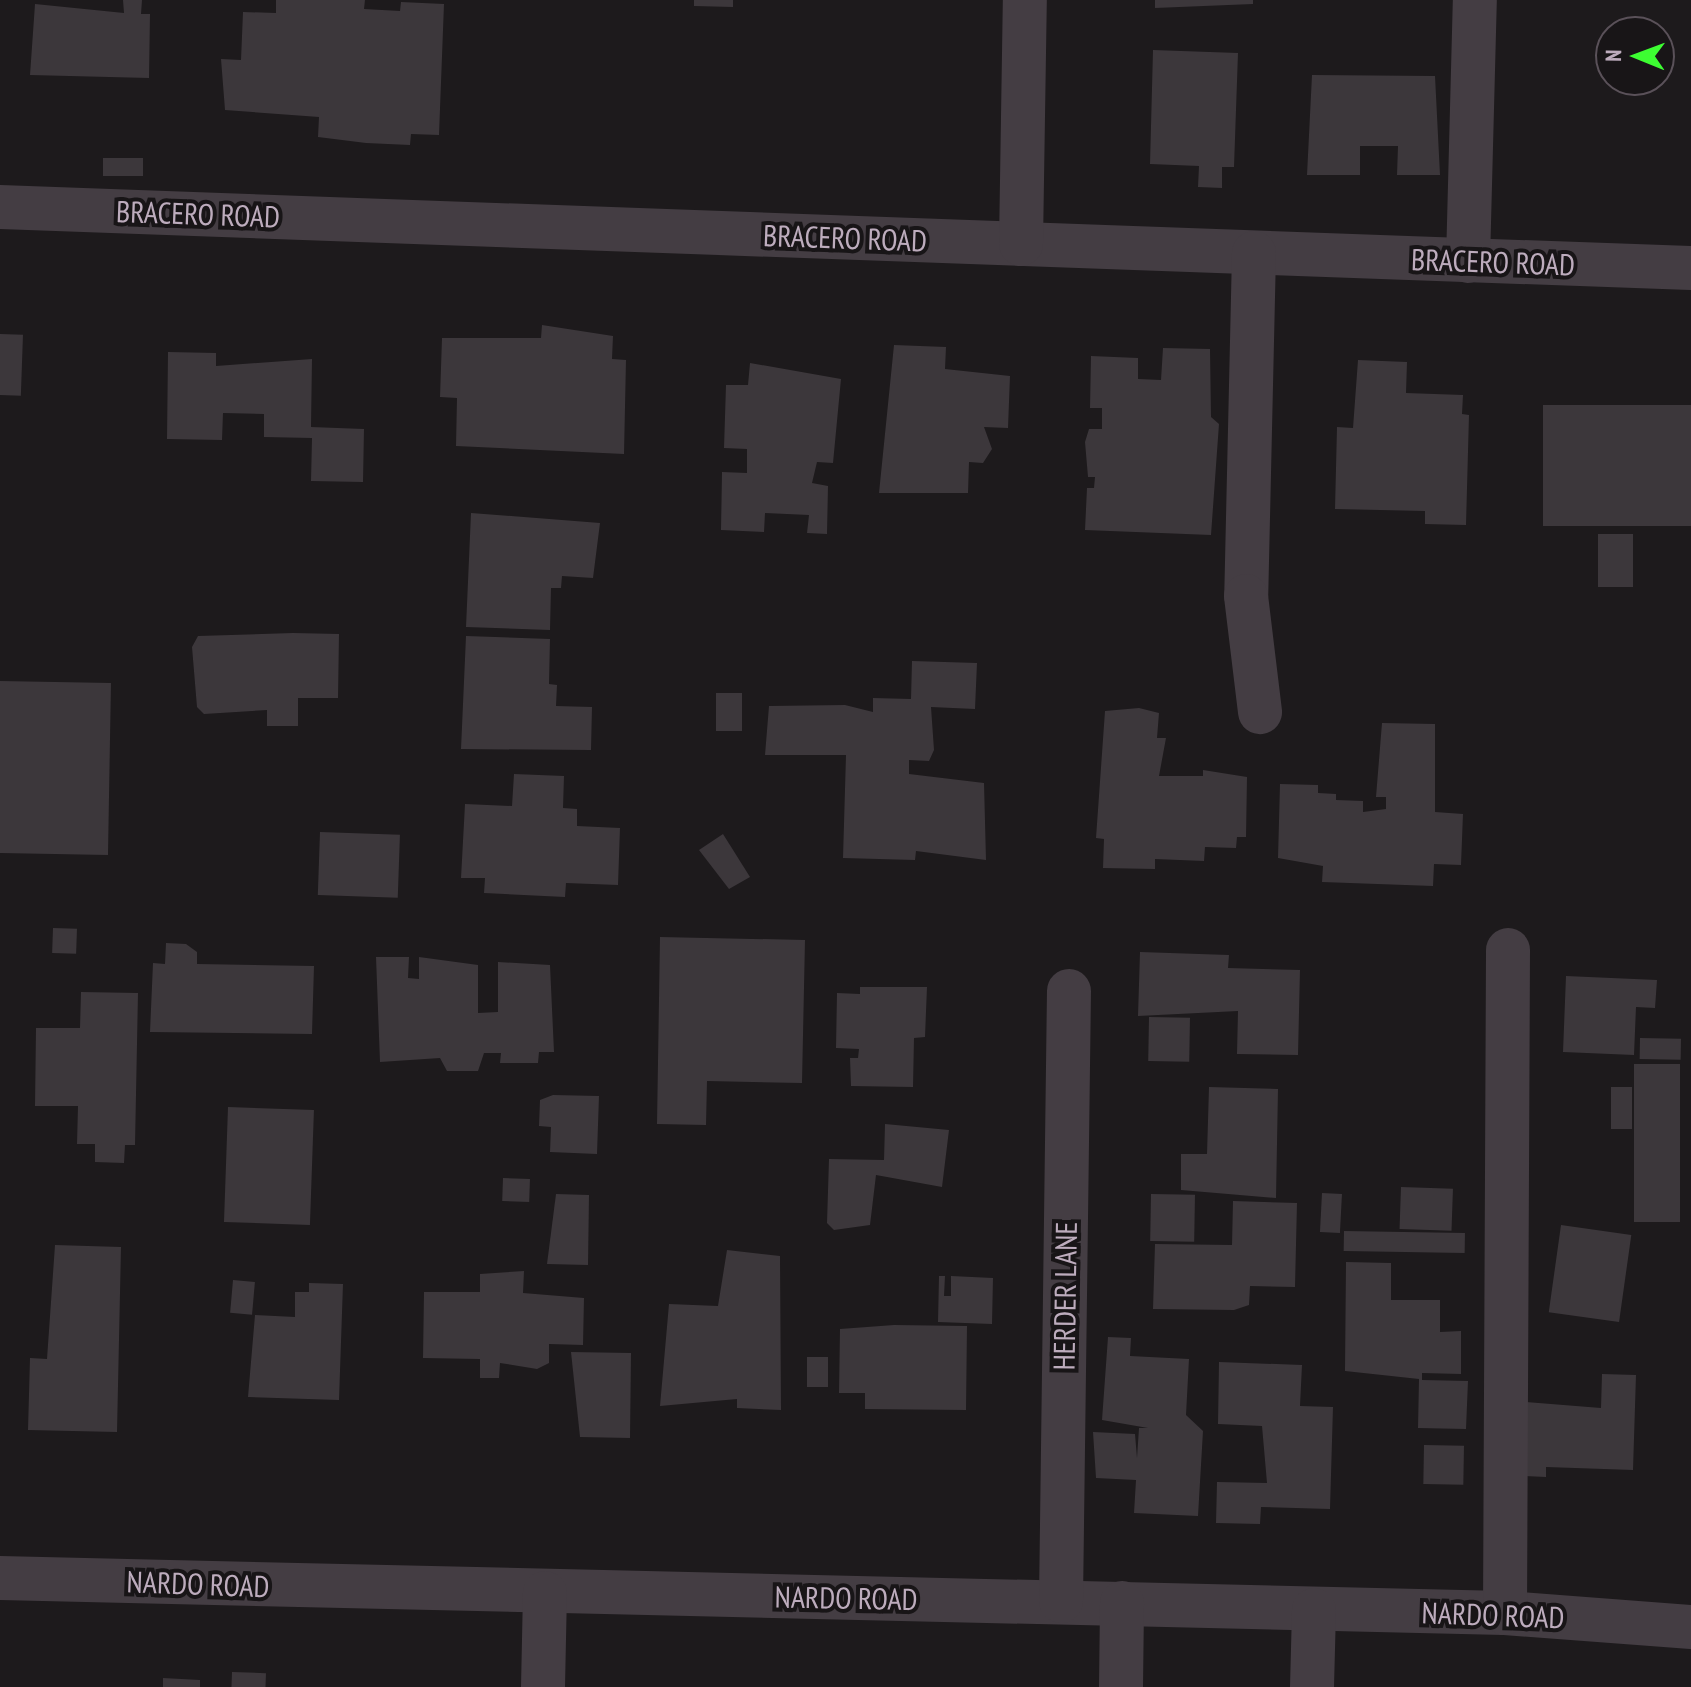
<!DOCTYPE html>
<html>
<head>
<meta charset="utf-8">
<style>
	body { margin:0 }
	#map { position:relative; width:1691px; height:1687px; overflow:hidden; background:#1d1a1c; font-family:"PT Sans Narrow",sans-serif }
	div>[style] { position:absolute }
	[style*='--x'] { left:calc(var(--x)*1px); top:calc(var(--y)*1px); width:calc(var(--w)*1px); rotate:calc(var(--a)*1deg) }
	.building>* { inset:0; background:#3c373b; transform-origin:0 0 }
	.minor>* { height:44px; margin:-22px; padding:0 22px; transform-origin:22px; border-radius:22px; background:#443d43 }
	span { translate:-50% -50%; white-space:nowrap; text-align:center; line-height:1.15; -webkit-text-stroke:8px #181517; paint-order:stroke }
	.street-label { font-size:30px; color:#bdacbd }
	.north { position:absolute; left:1595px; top:16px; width:80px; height:80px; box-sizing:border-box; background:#181517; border:2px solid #5a5159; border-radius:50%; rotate:271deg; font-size:22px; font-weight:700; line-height:32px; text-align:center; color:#bdacbd }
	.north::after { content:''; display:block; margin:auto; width:28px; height:36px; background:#3dfd32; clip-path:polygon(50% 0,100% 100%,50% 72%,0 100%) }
</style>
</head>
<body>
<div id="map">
	<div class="building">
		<div style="clip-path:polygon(123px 0,142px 0,141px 14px,150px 14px,149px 78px,30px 75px,35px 4px,124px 13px)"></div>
		<div style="clip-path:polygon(276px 0,365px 0,364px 9px,400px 11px,401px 2px,444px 4px,439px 135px,411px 134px,410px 145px,366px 143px,318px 137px,319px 117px,225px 110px,221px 59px,241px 60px,243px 12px,276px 13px)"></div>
		<div style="clip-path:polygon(694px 0,733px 0,733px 7px,694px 6px)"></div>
		<div style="clip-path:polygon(1155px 0,1253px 0,1253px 4px,1155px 8px)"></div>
		<div style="clip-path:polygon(1153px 50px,1238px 53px,1234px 167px,1222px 167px,1222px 188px,1198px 187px,1199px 166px,1150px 164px)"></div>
		<div style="clip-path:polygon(1312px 75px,1435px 76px,1440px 175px,1397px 175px,1398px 146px,1360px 146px,1360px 175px,1307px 175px)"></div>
		<div style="left:103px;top:158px;width:40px;height:18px"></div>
		<div style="clip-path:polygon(542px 325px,613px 336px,612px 359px,626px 360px,624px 454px,456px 446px,457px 398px,440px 397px,442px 338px,541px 338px)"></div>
		<div style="left:0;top:334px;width:23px;height:61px;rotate:2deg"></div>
		<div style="clip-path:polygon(894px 345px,946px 347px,945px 369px,1010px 376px,1008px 428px,984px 427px,992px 449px,983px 463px,969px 462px,968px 493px,879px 493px)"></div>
		<div style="clip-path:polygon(1163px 348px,1210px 349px,1211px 417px,1219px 424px,1211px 535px,1085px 530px,1087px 488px,1094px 488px,1095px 477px,1088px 477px,1085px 442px,1089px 429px,1102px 429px,1102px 408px,1090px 408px,1091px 356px,1138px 358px,1138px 379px,1161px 380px)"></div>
		<div style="clip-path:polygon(168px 352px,216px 353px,216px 366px,312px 359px,311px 427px,364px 429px,363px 482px,311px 481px,312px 438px,264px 437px,264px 414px,223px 413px,222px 440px,167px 439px)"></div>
		<div style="clip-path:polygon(1358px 360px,1407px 362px,1406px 393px,1463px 395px,1462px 414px,1469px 415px,1466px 525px,1425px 524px,1425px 511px,1335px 509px,1337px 427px,1353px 428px)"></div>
		<div style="clip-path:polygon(750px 363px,841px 379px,833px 463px,817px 462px,812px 483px,828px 486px,827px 534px,807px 533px,809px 515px,765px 513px,764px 532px,721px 530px,722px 472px,747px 473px,747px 449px,724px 448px,726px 385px,748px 385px)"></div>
		<div style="left:1691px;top:405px;width:121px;height:148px;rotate:90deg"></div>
		<div style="clip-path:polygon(471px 513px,600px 523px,593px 578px,562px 576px,561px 588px,551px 588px,550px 630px,466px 627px)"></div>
		<div style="left:1598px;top:534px;width:35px;height:53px"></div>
		<div style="clip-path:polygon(293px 633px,339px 634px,338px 698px,298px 698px,298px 726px,267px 726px,267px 710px,204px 714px,197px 707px,192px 647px,198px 636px)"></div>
		<div style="clip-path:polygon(466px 636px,550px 639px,549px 684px,557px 685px,556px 706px,592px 707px,591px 750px,461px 749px)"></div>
		<div style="clip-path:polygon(912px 661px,977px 663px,975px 709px,931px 707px,934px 750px,929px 761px,909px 760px,909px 774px,984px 783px,986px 860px,916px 851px,915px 860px,843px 858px,846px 755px,765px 755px,769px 706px,845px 705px,873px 712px,873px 698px,911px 699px)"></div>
		<div style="left:0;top:681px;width:111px;height:172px;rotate:1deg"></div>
		<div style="left:716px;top:693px;width:26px;height:38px"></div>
		<div style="clip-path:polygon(1139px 708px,1159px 713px,1157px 738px,1166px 738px,1159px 776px,1203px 776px,1203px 770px,1247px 777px,1246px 837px,1237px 837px,1236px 848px,1205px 847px,1204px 861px,1155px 859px,1155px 869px,1103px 868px,1104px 839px,1096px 838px,1105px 711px)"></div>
		<div style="clip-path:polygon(1382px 723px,1435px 724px,1435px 812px,1463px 814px,1461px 865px,1434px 864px,1433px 886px,1322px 882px,1323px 866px,1278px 858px,1280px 784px,1318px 785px,1318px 793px,1336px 794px,1336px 800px,1363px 801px,1363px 812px,1386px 809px,1386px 797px,1376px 797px)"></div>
		<div style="clip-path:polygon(514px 774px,564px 776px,563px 808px,577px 809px,577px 826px,620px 828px,618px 885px,566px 883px,565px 897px,484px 893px,485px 878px,461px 878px,465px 804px,512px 806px)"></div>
		<div style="left:320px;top:832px;width:80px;height:63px;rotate:2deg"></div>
		<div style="clip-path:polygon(723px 834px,750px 877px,729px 889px,699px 850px)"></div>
		<div style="left:53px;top:928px;width:24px;height:25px;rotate:2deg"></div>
		<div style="clip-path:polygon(660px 937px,805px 940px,802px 1083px,707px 1081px,706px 1125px,657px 1124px)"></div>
		<div style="clip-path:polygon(166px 943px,186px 944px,197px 952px,197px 964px,314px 966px,312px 1034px,150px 1032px,153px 963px,165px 964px)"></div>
		<div style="clip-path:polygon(1140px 952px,1229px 955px,1228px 968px,1300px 970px,1298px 1055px,1237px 1054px,1238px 1011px,1138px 1016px)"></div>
		<div style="clip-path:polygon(376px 957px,409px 957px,408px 978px,419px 979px,419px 957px,478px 965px,478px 1013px,498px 1012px,498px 962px,550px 965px,554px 1052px,539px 1052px,538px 1063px,500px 1063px,501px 1053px,484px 1053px,478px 1071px,447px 1071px,440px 1058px,380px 1062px)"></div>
		<div style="clip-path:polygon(1566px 976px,1657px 980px,1655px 1008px,1636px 1007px,1634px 1055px,1563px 1052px)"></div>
		<div style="clip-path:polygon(860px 987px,927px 987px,925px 1037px,914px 1038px,913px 1087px,851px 1086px,850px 1058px,858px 1058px,859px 1049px,836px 1048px,837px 993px,860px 994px)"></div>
		<div style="clip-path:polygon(81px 992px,138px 993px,135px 1145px,125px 1145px,124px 1163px,95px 1162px,95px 1144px,77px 1144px,78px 1106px,35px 1106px,36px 1028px,80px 1028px)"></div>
		<div style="left:1149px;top:1017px;width:41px;height:44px;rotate:1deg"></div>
		<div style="left:1640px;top:1038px;width:41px;height:21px;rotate:1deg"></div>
		<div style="left:1634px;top:1064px;width:46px;height:158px"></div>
		<div style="clip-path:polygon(1209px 1087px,1278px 1089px,1276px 1198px,1181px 1190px,1181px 1154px,1207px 1154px)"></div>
		<div style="left:1632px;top:1087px;width:42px;height:21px;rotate:90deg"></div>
		<div style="clip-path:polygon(553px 1095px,599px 1096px,597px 1154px,550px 1152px,551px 1127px,539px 1126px,540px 1100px)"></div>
		<div style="left:228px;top:1107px;width:86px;height:115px;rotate:2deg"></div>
		<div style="clip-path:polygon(885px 1124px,949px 1130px,942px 1187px,876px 1175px,870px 1225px,834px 1230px,827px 1223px,829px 1159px,884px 1160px)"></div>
		<div style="left:503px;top:1178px;width:27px;height:23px;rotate:2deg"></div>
		<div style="left:1401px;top:1187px;width:52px;height:42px;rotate:2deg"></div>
		<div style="left:1322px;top:1193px;width:20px;height:39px;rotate:3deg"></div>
		<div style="clip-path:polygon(556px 1194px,589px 1195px,588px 1265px,547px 1264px)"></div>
		<div style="left:1151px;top:1194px;width:44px;height:47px;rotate:1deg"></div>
		<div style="clip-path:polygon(1233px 1201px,1297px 1203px,1295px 1287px,1250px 1286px,1249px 1305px,1234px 1310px,1153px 1309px,1155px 1244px,1232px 1245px)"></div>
		<div style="left:1561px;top:1225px;width:71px;height:88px;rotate:8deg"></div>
		<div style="left:1344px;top:1231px;width:121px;height:20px;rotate:1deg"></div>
		<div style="clip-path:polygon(55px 1245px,121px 1247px,117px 1432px,28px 1430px,30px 1358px,47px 1359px)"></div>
		<div style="clip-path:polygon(727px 1250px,780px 1256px,781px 1410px,737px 1408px,737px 1399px,660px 1406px,669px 1304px,718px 1306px)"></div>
		<div style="clip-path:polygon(1346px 1262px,1391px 1263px,1391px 1300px,1440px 1300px,1440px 1332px,1461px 1331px,1461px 1374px,1422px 1373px,1422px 1380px,1468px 1381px,1466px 1429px,1418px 1428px,1419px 1379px,1345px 1371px)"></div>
		<div style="clip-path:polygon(524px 1271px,523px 1293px,584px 1298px,583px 1345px,549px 1344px,549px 1363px,537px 1369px,500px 1363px,499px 1378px,480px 1378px,480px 1359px,423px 1358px,424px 1292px,480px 1292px,480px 1274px)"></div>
		<div style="clip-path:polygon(939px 1276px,945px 1276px,944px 1296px,951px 1296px,951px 1276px,993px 1278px,992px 1324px,938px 1322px)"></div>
		<div style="left:233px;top:1280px;width:22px;height:33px;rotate:5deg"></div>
		<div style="clip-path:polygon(309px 1283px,343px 1284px,339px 1400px,248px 1397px,255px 1315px,295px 1317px,295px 1292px,309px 1292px)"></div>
		<div style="clip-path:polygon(894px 1325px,967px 1326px,966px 1410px,865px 1409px,865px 1393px,839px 1393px,840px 1329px)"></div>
		<div style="clip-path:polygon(1108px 1337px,1131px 1338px,1130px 1356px,1189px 1359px,1186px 1415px,1203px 1431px,1198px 1516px,1134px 1513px,1136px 1480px,1096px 1478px,1093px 1432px,1135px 1434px,1137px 1458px,1139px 1428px,1148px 1428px,1102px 1420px)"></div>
		<div style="clip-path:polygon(571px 1352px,631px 1353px,630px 1438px,580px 1437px)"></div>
		<div style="left:807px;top:1357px;width:21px;height:30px"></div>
		<div style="clip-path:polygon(1219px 1362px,1302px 1365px,1300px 1406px,1333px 1407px,1330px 1509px,1261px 1507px,1260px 1524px,1216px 1523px,1217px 1482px,1267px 1483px,1262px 1426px,1218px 1424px)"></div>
		<div style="clip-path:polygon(1602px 1374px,1636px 1375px,1633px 1470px,1546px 1467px,1546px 1477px,1524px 1476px,1526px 1402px,1601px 1408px)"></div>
		<div style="left:1424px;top:1445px;width:40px;height:39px;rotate:1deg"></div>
		<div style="left:232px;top:1672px;width:34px;height:15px;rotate:2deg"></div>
		<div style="clip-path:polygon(163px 1678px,200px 1680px,200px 1687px,163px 1687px)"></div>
	</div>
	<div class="minor">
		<div style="--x:0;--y:207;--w:1692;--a:2.07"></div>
		<div style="--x:1021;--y:244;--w:244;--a:-89.1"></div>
		<div style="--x:1254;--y:253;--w:343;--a:91.3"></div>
		<div style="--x:1246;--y:596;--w:117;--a:83.1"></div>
		<div style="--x:1468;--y:261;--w:261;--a:-88.5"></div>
		<div style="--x:0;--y:1578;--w:1505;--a:1.33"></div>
		<div style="--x:1505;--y:1613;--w:187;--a:4.3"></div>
		<div style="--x:1061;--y:1601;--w:610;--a:-89.25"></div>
		<div style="--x:1505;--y:1613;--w:663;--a:-89.74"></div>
		<div style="--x:543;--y:1687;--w:94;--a:-88.8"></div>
		<div style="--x:1121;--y:1687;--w:84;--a:-89.3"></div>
		<div style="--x:1312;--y:1687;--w:77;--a:-88.5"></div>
	</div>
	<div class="street-label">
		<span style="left:198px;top:214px;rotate:2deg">BRACERO ROAD</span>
		<span style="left:845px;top:238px;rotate:2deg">BRACERO ROAD</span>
		<span style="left:1493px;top:262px;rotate:2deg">BRACERO ROAD</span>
		<span style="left:1065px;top:1296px;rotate:-89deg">HERDER LANE</span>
		<span style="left:198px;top:1584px;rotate:2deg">NARDO ROAD</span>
		<span style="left:846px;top:1598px;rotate:1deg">NARDO ROAD</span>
		<span style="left:1493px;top:1615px;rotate:2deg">NARDO ROAD</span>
	</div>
	<div class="north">N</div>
</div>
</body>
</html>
